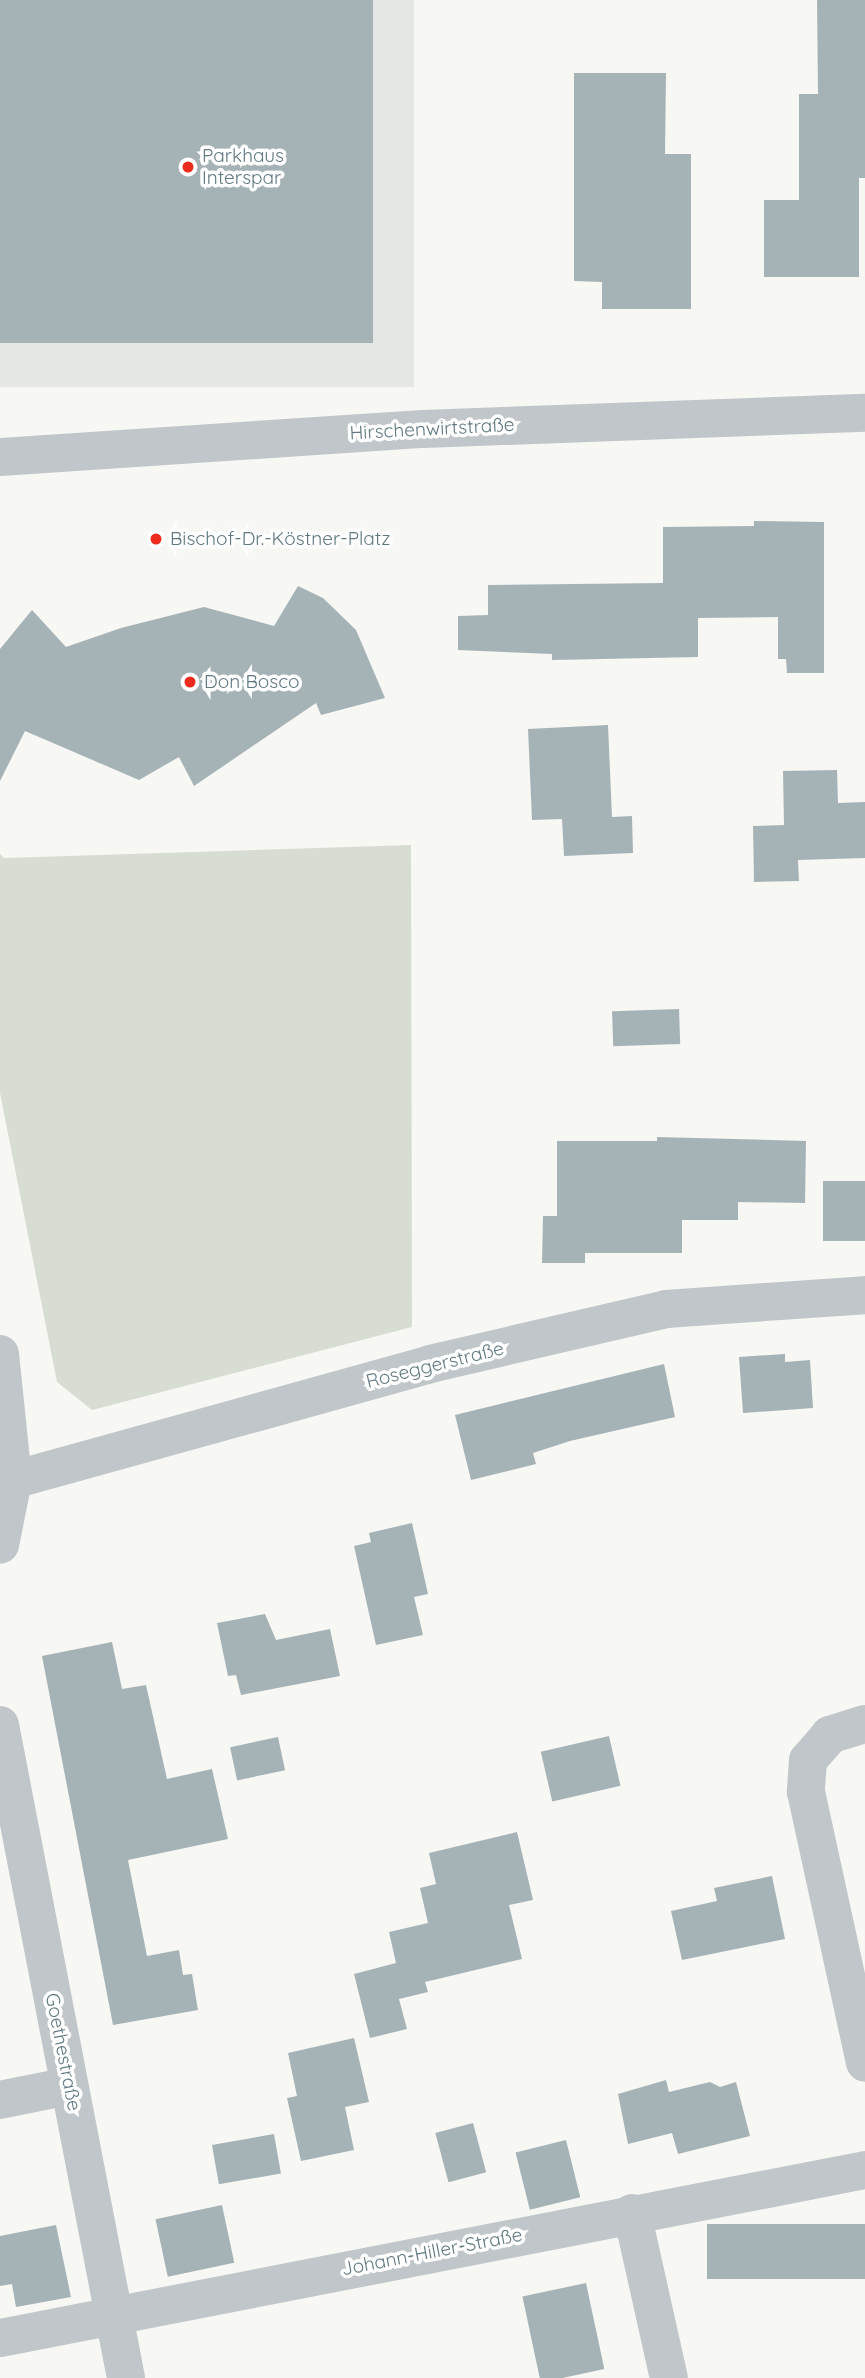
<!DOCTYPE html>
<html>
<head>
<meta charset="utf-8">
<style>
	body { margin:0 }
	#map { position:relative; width:865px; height:2378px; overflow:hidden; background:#f7f7f4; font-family:Quicksand,sans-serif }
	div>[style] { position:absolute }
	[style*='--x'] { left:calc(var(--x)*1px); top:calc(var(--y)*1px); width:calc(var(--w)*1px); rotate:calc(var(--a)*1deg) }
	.built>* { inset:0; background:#e5e7e5; transform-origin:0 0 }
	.green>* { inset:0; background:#d8ddd3 }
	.building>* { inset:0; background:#a6b3b6; transform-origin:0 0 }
	.minor>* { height:38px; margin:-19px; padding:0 19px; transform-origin:19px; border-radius:19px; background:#c0c6c9 }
	.dots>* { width:19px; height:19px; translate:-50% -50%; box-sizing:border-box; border:4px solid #fff; border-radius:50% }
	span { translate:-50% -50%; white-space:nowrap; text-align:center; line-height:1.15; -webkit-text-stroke:7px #fff; paint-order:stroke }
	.poi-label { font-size:19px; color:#607881 }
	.left { translate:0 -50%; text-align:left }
	.street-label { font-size:19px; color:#607881 }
</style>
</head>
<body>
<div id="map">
	<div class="built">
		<div style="left:0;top:0;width:414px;height:387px"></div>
	</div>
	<div class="green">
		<div style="clip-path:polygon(411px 845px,412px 1327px,92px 1410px,57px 1382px,0 1093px,0 854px,4px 858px)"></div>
	</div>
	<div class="building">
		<div style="left:0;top:0;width:373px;height:343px"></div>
		<div style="clip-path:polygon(817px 0,865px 0,865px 178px,859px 178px,859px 277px,764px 277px,764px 200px,799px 200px,799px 94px,818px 94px)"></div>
		<div style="clip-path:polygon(574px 73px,666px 73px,665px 154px,691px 154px,691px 309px,602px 309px,602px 282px,574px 281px)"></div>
		<div style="clip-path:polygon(754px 521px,824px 522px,824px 673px,787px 673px,786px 659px,778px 659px,778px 617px,698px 618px,698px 657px,552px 660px,552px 654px,458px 650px,458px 616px,488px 615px,488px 585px,663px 583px,663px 527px,754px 526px)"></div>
		<div style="clip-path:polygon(298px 586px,323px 598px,356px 630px,385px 698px,321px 715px,316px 703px,194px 786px,179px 757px,139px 780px,25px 731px,0 781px,0 649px,32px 610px,66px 647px,121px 628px,204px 607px,274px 626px)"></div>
		<div style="clip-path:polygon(608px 725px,612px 817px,632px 816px,633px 853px,564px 856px,562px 819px,532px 820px,528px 729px)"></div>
		<div style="clip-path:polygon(837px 770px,838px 803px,865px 802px,865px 858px,798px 860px,799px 881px,754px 882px,753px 826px,784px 825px,783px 771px)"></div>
		<div style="left:679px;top:1009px;width:35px;height:67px;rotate:88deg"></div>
		<div style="clip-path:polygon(657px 1137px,806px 1141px,805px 1203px,738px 1202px,738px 1220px,682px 1220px,682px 1253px,585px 1253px,585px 1263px,542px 1263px,543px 1216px,557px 1216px,557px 1141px,657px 1141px)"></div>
		<div style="left:865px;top:1181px;width:60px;height:42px;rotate:90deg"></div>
		<div style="clip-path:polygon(785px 1354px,785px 1362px,810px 1360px,813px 1408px,743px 1413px,739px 1357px)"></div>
		<div style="clip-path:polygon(664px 1364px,675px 1417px,570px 1441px,533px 1453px,536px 1464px,471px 1480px,455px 1415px)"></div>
		<div style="clip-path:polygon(412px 1523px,428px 1594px,414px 1597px,423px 1635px,376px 1645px,354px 1546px,371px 1542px,369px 1533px)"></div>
		<div style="clip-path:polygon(265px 1614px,276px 1640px,330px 1629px,340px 1676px,241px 1695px,236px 1675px,228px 1676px,217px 1623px)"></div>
		<div style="clip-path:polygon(112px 1642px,122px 1689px,146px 1685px,167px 1779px,212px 1769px,228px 1839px,128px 1860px,147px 1956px,179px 1950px,183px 1975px,192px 1974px,198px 2010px,113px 2025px,42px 1656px)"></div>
		<div style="left:609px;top:1736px;width:51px;height:70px;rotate:77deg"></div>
		<div style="left:278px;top:1737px;width:34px;height:49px;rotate:78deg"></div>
		<div style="clip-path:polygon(517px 1832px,533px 1900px,509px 1905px,522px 1959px,425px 1982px,428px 1992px,399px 1999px,407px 2029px,370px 2038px,354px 1974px,396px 1963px,389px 1932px,428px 1923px,420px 1888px,436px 1884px,429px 1853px)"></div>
		<div style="clip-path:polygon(772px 1876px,785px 1939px,682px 1960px,671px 1911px,717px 1901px,714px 1888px)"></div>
		<div style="clip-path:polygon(354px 2038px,369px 2102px,345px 2107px,354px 2150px,301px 2161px,287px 2098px,297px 2096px,288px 2053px)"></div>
		<div style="clip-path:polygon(666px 2080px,669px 2092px,710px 2082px,720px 2087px,736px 2082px,750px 2136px,678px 2154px,672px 2133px,628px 2144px,618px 2094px)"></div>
		<div style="left:473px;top:2123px;width:51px;height:39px;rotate:75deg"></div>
		<div style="left:274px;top:2134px;width:40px;height:63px;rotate:80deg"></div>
		<div style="left:566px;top:2140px;width:59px;height:52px;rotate:76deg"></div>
		<div style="left:222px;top:2205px;width:59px;height:68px;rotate:78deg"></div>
		<div style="left:865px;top:2224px;width:55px;height:158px;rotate:90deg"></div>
		<div style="clip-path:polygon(56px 2225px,71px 2297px,16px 2307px,12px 2284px,0 2286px,0 2236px)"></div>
		<div style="left:586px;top:2283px;width:88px;height:65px;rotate:78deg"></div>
	</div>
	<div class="minor">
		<div style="--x:0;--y:457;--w:424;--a:-3.8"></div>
		<div style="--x:423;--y:429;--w:442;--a:-2.1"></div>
		<div style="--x:0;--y:1354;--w:127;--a:84.1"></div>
		<div style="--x:13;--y:1480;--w:66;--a:101.3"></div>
		<div style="--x:13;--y:1480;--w:433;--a:-15.5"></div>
		<div style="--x:430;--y:1364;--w:242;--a:-13.1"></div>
		<div style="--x:666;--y:1309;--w:199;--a:-4"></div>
		<div style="--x:865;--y:1724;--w:37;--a:163"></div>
		<div style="--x:830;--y:1735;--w:33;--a:131"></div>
		<div style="--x:808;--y:1760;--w:32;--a:94"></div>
		<div style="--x:806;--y:1792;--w:277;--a:77.7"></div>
		<div style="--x:0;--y:1725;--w:665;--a:79.08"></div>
		<div style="--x:0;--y:2100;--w:70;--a:-11.5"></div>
		<div style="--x:632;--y:2213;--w:169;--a:77.4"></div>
		<div style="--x:0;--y:2338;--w:881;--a:-10.99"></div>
	</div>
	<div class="dots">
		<div style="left:188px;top:167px;background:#ee2c1e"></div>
		<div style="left:156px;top:539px;background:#ee2c1e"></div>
		<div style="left:190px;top:682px;background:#ee2c1e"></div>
	</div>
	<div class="poi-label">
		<span class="left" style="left:202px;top:167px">Parkhaus<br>Interspar</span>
		<span class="left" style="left:170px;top:539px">Bischof-Dr.-Köstner-Platz</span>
		<span class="left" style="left:204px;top:682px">Don Bosco</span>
	</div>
	<div class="street-label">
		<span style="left:432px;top:429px;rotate:-3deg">Hirschenwirtstraße</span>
		<span style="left:435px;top:1365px;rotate:-14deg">Roseggerstraße</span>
		<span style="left:63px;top:2052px;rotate:79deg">Goethestraße</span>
		<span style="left:432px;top:2252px;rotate:-11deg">Johann-Hiller-Straße</span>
	</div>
</div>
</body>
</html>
